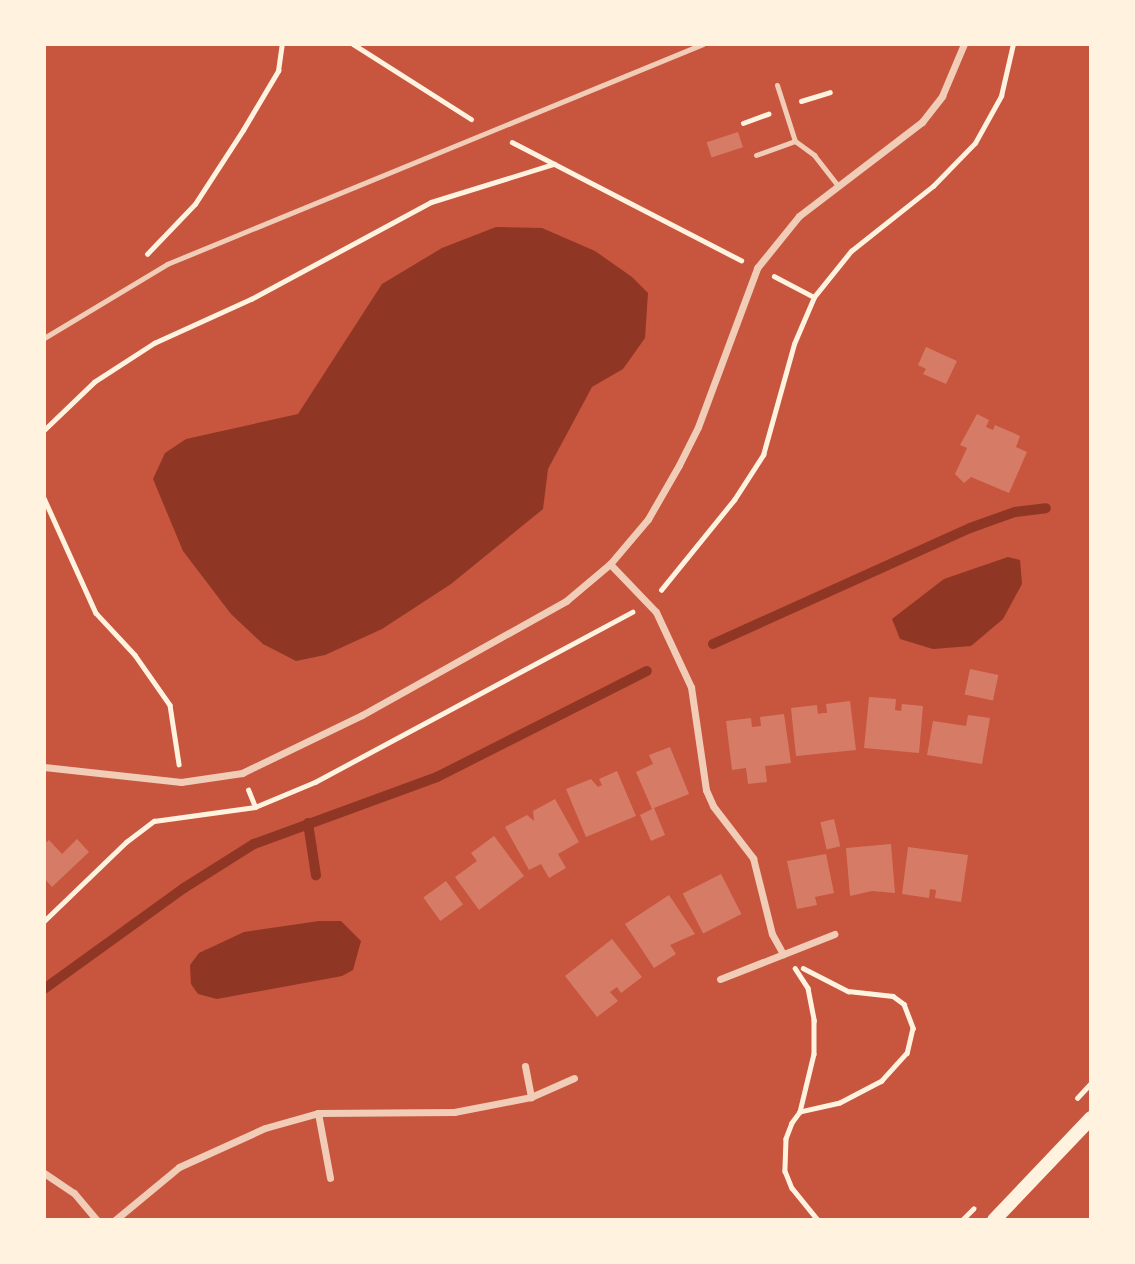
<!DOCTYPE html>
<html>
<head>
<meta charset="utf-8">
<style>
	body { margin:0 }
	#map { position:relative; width:1135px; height:1264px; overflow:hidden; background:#c8553d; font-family:Mulish,sans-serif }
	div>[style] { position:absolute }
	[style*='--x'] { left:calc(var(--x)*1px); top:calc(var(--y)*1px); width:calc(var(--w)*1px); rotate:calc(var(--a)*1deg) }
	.water>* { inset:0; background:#8f3625 }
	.stream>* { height:10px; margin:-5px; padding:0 5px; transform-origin:5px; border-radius:5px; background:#8f3625 }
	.building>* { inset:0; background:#d67c66; transform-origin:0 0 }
	.path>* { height:4.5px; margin:-2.25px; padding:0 2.25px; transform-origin:2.25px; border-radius:2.25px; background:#fff3e0 }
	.service>* { height:5px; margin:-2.5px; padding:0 2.5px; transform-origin:2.5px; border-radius:2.5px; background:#f1ccb7 }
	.minor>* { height:7px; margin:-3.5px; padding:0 3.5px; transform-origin:3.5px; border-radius:3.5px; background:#f1ccb7 }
	.secondary>* { height:14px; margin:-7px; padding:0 7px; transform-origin:7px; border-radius:7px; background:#fff3e0 }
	span { translate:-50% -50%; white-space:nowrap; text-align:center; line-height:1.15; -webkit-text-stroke:7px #fff3e0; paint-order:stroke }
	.frame { position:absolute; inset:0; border:46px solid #fff3e0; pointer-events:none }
</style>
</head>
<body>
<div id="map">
	<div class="water">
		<div style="clip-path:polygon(496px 227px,542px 228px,595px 251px,632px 277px,648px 293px,645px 338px,623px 369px,592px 387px,548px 469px,543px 509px,451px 584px,382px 629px,325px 655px,296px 661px,263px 644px,231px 614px,183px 551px,153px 479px,165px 453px,186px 439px,298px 414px,382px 284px,442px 248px)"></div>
		<div style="clip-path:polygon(1008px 557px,1020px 560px,1022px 584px,1003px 619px,971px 646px,933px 649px,900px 639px,892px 619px,944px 579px)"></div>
		<div style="clip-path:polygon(319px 921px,341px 921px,361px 941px,353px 970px,342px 976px,217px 999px,198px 994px,191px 984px,190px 965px,199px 953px,244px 932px)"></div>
	</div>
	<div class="stream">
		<div style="--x:713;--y:644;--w:282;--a:-24.3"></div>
		<div style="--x:970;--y:528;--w:48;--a:-19.6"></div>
		<div style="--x:1015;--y:512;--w:31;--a:-7"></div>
		<div style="--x:308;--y:823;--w:53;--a:81.3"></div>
		<div style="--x:44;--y:989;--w:173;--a:-35.8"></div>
		<div style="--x:184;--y:888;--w:83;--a:-32.2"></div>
		<div style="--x:254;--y:844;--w:195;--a:-20.1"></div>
		<div style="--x:437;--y:777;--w:235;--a:-26.8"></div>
	</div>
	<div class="building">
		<div style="left:738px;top:132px;width:16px;height:33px;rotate:72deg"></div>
		<div style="clip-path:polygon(926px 347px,957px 361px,946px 384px,923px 374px,926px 369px,918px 365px)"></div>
		<div style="clip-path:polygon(977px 414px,989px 420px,986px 427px,993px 430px,995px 425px,1020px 436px,1016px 447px,1027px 452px,1009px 493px,971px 477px,964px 483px,955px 474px,967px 448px,960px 445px)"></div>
		<div style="left:970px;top:669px;width:29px;height:26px;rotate:12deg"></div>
		<div style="clip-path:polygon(869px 697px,896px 699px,895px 710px,901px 711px,902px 704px,923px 706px,919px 753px,864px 748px)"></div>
		<div style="clip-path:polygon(850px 701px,856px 750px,796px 756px,791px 708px,817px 705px,818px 714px,823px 713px,827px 713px,826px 704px)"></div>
		<div style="clip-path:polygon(784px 714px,791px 763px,765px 766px,767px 782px,748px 784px,746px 768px,732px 770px,726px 721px,751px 718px,752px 727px,761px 726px,760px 717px)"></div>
		<div style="clip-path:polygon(968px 715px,990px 718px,982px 764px,927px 755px,933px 721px,966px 726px)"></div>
		<div style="clip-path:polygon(670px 747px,689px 794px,654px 808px,665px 835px,651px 841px,640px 815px,652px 809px,636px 772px,653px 764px,649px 755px)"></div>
		<div style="clip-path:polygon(617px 771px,636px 816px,586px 837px,566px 789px,591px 779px,598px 787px,602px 785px,599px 779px)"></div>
		<div style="clip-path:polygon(555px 799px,579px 842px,558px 854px,566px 868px,549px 878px,541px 864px,529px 870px,505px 827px,527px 815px,534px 821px,533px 811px)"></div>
		<div style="left:834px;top:819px;width:28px;height:14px;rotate:77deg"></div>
		<div style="clip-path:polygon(494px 836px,524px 876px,479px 910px,455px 877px,477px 861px,471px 853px)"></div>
		<div style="clip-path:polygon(77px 839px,89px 852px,52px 887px,44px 878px,44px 844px,49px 840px,62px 854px)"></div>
		<div style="clip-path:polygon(891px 844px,895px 893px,872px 891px,850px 896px,846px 848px)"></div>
		<div style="clip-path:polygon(908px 847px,968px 855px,961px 902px,935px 898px,936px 890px,930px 889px,929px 898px,902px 894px)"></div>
		<div style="clip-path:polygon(826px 854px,834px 893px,815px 897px,817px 905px,797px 909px,787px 861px)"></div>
		<div style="left:721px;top:874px;width:45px;height:43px;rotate:63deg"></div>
		<div style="left:446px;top:881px;width:29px;height:28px;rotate:54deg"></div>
		<div style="clip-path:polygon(669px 895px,695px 934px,670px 945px,676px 954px,654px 968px,625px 924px)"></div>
		<div style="clip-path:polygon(612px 939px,642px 977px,621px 993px,617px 987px,610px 992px,618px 1001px,597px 1017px,565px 976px)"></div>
	</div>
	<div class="path">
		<div style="--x:353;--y:44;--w:140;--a:32.4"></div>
		<div style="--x:801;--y:101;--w:30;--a:-17"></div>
		<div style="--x:743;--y:123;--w:27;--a:-20"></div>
		<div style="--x:512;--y:142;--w:258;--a:27.3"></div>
		<div style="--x:147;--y:254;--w:69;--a:-46.2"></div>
		<div style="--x:195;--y:204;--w:88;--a:-57"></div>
		<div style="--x:243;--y:130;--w:69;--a:-59.3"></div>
		<div style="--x:278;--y:71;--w:27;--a:-82"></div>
		<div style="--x:774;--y:276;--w:45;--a:27.7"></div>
		<div style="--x:44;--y:430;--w:69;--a:-43.8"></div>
		<div style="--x:94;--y:382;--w:72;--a:-33"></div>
		<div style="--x:154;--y:343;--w:107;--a:-24.4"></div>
		<div style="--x:251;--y:299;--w:204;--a:-28.3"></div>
		<div style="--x:431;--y:202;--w:129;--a:-17.2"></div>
		<div style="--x:44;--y:498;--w:126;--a:65.7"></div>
		<div style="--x:96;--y:613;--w:57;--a:47.1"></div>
		<div style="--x:135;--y:655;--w:61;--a:55"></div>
		<div style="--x:170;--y:705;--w:60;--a:81.3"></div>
		<div style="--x:661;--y:590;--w:116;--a:-51"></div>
		<div style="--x:734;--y:500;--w:54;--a:-57.2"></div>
		<div style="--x:763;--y:455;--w:115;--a:-74.4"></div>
		<div style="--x:794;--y:344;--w:51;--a:-66.9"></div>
		<div style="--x:814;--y:297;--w:59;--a:-51.2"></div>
		<div style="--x:851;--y:251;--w:105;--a:-38.4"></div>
		<div style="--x:933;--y:186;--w:60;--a:-45.7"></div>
		<div style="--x:975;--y:143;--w:54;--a:-61"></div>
		<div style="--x:1001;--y:96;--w:53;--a:-77"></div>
		<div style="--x:255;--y:807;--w:65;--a:-22.6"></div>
		<div style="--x:315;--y:782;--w:360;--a:-28.2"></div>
		<div style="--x:44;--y:921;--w:114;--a:-43.9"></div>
		<div style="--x:126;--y:842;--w:35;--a:-37"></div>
		<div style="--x:154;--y:821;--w:102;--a:-7.9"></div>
		<div style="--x:255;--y:807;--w:18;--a:-112"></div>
		<div style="--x:795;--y:968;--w:24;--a:57"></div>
		<div style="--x:808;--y:988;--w:33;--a:79"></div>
		<div style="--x:814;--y:1020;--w:34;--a:90"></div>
		<div style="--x:814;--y:1054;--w:60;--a:103.6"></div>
		<div style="--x:803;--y:968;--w:51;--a:27.1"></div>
		<div style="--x:848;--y:991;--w:45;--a:6.3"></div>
		<div style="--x:893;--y:996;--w:14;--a:36"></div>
		<div style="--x:904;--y:1004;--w:26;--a:69"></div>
		<div style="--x:913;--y:1028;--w:26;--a:103"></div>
		<div style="--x:907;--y:1053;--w:38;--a:132"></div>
		<div style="--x:882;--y:1081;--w:47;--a:152.4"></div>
		<div style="--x:840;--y:1103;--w:41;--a:167.3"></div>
		<div style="--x:800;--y:1112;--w:14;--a:126"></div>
		<div style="--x:792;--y:1123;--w:17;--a:111"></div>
		<div style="--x:786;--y:1139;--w:32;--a:92"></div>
		<div style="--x:785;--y:1171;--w:18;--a:68"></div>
		<div style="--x:792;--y:1188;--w:41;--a:50.9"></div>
		<div style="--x:1077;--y:1098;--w:21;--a:-47"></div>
		<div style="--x:962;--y:1220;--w:16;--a:-45"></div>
	</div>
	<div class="service">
		<div style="--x:777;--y:85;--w:59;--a:72.2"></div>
		<div style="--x:795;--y:141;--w:24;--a:36"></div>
		<div style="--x:814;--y:155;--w:39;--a:52"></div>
		<div style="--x:756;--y:155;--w:41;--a:-19.7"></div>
		<div style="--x:44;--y:338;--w:144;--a:-31"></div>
		<div style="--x:167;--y:264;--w:579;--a:-22.32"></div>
	</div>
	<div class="minor">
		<div style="--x:610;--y:564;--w:66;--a:46.2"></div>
		<div style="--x:656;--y:612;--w:83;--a:65"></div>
		<div style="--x:691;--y:687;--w:104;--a:81.7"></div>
		<div style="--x:706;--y:790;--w:17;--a:66"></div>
		<div style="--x:713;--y:806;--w:66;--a:52.4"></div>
		<div style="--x:753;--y:858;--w:78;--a:76"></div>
		<div style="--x:772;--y:934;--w:23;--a:61"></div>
		<div style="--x:44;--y:767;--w:138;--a:6.2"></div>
		<div style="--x:181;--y:782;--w:62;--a:-8.4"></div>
		<div style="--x:242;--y:773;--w:133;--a:-25.8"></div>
		<div style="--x:362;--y:715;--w:234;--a:-29.2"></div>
		<div style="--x:566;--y:601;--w:57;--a:-40.1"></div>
		<div style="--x:610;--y:564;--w:59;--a:-49.8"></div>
		<div style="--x:648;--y:519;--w:62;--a:-60.1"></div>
		<div style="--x:679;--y:465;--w:42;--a:-63.4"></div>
		<div style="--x:698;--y:427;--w:170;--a:-69.6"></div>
		<div style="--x:757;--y:268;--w:67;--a:-51.1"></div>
		<div style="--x:799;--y:216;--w:155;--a:-37.4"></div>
		<div style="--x:922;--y:122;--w:33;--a:-52"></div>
		<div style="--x:942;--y:96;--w:56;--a:-67.1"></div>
		<div style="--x:720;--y:979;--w:123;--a:-21.5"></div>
		<div style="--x:525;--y:1066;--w:32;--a:79"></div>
		<div style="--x:318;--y:1113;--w:66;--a:79.5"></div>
		<div style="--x:44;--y:1173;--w:36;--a:34"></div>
		<div style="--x:74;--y:1193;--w:35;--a:50"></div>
		<div style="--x:115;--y:1220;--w:83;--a:-39.6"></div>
		<div style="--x:179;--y:1167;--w:94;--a:-24.4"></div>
		<div style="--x:265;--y:1128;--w:55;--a:-15.8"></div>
		<div style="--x:318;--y:1113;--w:136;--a:-0.4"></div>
		<div style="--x:454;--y:1112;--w:78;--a:-11"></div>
		<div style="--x:531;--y:1097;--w:47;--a:-23.8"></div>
	</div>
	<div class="secondary">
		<div style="--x:994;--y:1220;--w:141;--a:-46.4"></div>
	</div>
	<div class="frame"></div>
</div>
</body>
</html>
